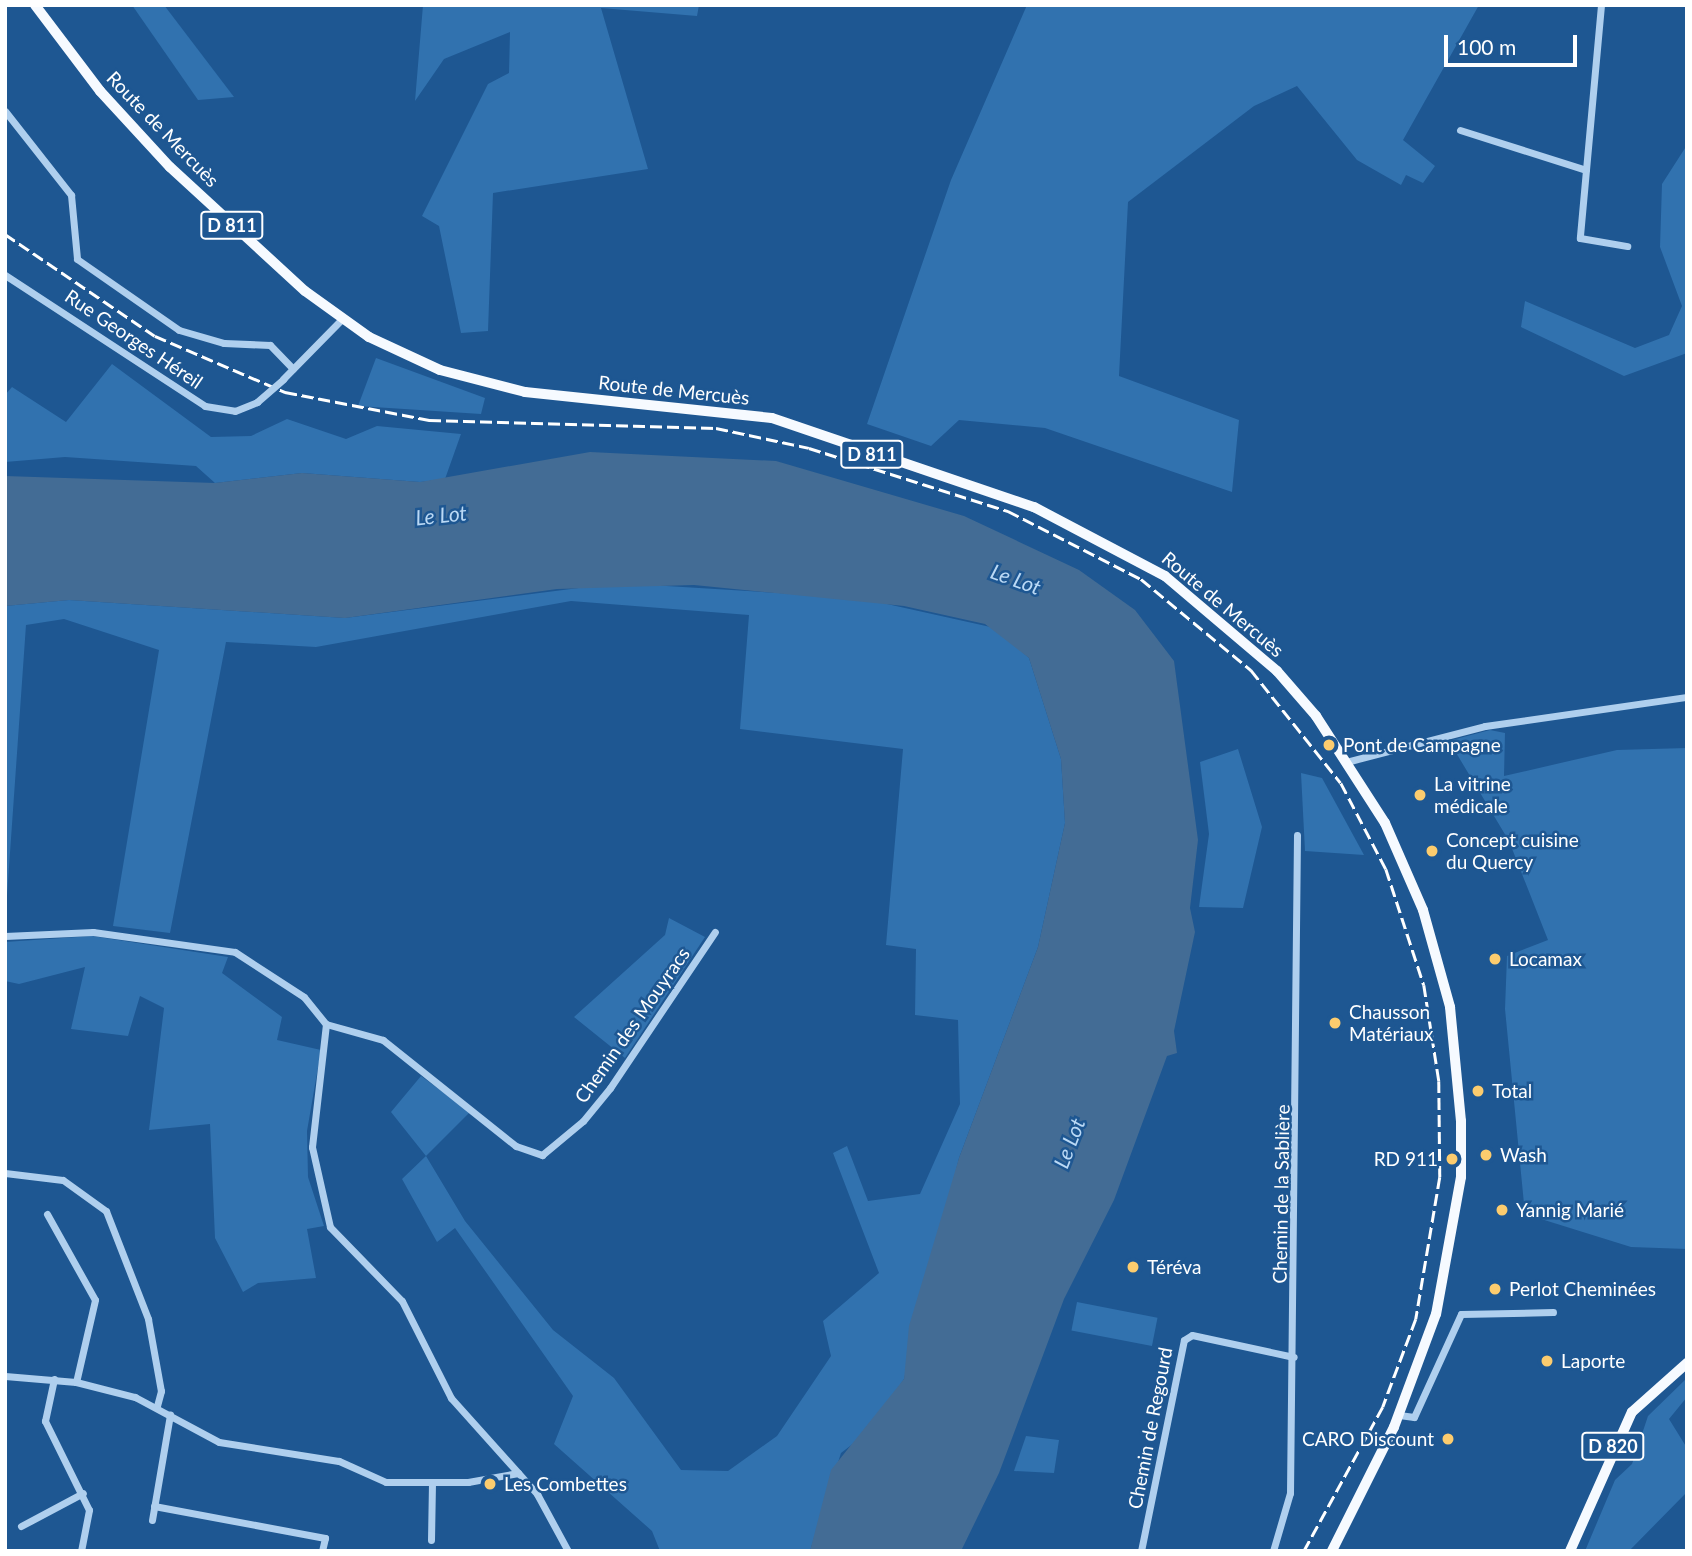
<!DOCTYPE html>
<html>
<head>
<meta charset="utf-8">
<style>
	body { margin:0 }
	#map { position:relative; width:1692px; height:1556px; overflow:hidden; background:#1e5792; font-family:Lato,sans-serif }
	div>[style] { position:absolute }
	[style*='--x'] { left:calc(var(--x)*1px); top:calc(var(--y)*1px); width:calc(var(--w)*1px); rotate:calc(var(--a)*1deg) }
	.green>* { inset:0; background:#3172af; transform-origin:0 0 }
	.water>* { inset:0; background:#436c95 }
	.street>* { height:7px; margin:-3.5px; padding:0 3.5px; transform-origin:3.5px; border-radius:3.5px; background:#afcfee }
	.primary>* { height:10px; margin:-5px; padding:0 5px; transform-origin:5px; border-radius:5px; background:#f6faff }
	.rail>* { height:2.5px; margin-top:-1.25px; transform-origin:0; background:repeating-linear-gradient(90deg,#fff 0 12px,transparent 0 17px) }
	.street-bridge>* { height:7px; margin:-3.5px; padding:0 3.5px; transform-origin:3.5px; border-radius:3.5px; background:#afcfee }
	.dots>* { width:19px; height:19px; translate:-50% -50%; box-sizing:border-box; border:4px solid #1e5792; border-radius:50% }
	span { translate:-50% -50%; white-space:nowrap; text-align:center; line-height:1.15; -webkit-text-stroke:5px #1e5792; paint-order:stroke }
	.shield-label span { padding:2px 5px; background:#1e5792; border:2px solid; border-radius:5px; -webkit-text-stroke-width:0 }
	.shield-label { font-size:18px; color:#fff; font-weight:700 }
	.street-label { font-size:19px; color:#fff }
	.poi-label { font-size:19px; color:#fff }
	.left { translate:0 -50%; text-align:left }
	.right { translate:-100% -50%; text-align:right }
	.water-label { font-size:21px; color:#bbd9f5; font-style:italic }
	.frame { position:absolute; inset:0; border:7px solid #fff; pointer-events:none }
	.scale { position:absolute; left:1444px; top:35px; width:133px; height:32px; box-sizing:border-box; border:4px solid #fff; border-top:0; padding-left:9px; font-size:21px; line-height:24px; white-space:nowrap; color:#fff; -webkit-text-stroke:5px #1e5792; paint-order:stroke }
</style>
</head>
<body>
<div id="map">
	<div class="green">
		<div style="clip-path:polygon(132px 5px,164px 5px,234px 97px,198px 100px)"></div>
		<div style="clip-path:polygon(423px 5px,699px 5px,697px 16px,601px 8px,648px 169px,493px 193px,488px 331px,461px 333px,439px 226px,422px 216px,488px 84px,509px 73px,510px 32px,444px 59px,415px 101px)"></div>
		<div style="clip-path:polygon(1027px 5px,1479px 5px,1403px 140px,1435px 166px,1423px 183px,1406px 175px,1401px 185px,1357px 160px,1297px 86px,1254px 106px,1128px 202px,1119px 376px,1239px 420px,1232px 492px,1045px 428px,959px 420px,931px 446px,867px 424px,951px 180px)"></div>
		<div style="clip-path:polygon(1687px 145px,1687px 353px,1624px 376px,1521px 327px,1525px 301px,1635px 348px,1669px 335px,1682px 306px,1660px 247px,1662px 184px)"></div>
		<div style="clip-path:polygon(376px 358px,485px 398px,481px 414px,358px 406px)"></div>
		<div style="clip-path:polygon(112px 364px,211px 437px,251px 436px,287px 419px,346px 439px,377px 426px,461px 434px,445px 479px,420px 482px,302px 473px,215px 483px,196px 466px,65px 457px,5px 462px,5px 395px,12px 387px,66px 422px)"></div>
		<div style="clip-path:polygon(618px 583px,860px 598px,995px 628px,1029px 658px,1061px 759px,1065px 823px,1038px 947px,959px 1158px,904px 1379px,867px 1433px,841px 1453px,810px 1551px,660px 1551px,652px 1531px,554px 1444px,573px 1396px,455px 1228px,437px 1242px,402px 1179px,426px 1156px,391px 1112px,421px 1076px,470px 1112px,426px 1156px,465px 1221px,553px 1330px,614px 1378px,681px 1470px,728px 1471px,777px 1436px,831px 1356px,823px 1321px,879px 1273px,833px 1153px,847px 1146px,868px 1201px,920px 1194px,960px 1104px,958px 1020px,915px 1015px,916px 949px,886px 945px,903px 749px,740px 729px,749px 615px,571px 601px,316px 647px,226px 642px,170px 933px,113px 926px,159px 650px,64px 619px,26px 625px,5px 924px,5px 606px,69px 600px,345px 618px)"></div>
		<div style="clip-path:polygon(1490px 730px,1505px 733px,1504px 776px,1617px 750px,1687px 748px,1687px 1249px,1631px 1247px,1525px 1214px,1505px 1009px,1507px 956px,1548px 940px,1509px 841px,1455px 751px,1437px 744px)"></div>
		<div style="clip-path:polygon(1238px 749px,1262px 827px,1243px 908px,1199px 907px,1209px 834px,1200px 762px)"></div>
		<div style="clip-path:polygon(1301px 773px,1322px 778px,1364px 855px,1305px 851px)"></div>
		<div style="clip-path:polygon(669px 918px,705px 937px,625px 1058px,574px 1017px,665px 935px)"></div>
		<div style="clip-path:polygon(92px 936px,228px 957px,222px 973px,282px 1017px,277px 1040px,321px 1050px,307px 1131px,308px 1177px,324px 1226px,307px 1229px,316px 1278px,258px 1283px,243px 1292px,215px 1238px,210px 1124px,149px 1130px,164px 1008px,140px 996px,128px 1036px,71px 1029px,85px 967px,19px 984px,5px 981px,5px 942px)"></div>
		<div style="left:1077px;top:1302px;width:82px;height:29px;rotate:11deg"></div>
		<div style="clip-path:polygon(1687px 1378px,1687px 1397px,1669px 1419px,1687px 1448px,1687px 1492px,1629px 1551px,1585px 1551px,1615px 1480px,1632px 1464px,1648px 1416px)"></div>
		<div style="clip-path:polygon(1026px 1436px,1059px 1440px,1054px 1473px,1014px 1471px)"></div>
	</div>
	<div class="water">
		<div style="clip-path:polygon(590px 452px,776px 461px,964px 516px,1079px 570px,1135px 610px,1174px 661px,1198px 840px,1190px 908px,1195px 932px,1174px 1031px,1177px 1053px,1167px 1056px,1114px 1200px,1064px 1299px,999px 1473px,961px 1551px,810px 1551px,831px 1470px,904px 1379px,909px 1326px,959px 1158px,1038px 947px,1065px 823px,1061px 759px,1029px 658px,985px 624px,904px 606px,694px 585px,557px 589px,345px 618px,69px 600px,5px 606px,5px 476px,215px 483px,302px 473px,420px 482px)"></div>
	</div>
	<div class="street">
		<div style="--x:1601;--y:5;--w:234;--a:95.2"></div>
		<div style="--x:1580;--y:238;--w:48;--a:9.7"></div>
		<div style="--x:5;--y:111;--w:107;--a:51.8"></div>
		<div style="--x:71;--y:195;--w:64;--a:84.6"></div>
		<div style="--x:77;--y:259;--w:124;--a:34.8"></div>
		<div style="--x:179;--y:330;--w:47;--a:16.1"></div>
		<div style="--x:224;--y:343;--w:46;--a:2.5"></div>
		<div style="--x:270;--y:345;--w:33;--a:46"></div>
		<div style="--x:1460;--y:130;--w:132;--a:17.6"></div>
		<div style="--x:5;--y:275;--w:239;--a:33.2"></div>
		<div style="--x:205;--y:406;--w:30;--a:9"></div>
		<div style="--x:235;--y:411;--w:24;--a:-22"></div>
		<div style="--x:283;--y:379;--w:83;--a:-45.5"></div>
		<div style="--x:1350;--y:761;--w:139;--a:-14.5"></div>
		<div style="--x:1485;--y:726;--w:204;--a:-8.2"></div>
		<div style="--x:5;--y:936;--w:88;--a:-2.6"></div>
		<div style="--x:93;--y:932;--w:143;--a:8"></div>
		<div style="--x:235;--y:952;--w:82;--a:33.1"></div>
		<div style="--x:304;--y:997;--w:35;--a:51"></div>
		<div style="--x:326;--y:1024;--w:124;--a:96.5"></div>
		<div style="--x:312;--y:1147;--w:82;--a:77.3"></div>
		<div style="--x:330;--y:1227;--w:103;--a:45.8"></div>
		<div style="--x:402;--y:1301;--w:109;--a:63.2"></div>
		<div style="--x:451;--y:1398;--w:129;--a:48.1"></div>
		<div style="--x:537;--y:1494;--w:65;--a:61.5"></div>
		<div style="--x:326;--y:1024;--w:59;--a:15.7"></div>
		<div style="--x:383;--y:1040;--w:170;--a:38.6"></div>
		<div style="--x:516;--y:1146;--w:28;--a:19"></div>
		<div style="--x:542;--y:1155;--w:53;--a:-39.7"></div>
		<div style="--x:583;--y:1121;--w:43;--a:-50.7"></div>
		<div style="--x:610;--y:1088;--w:188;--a:-56.1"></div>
		<div style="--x:5;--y:1173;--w:58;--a:6.9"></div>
		<div style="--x:63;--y:1180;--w:53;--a:35.8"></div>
		<div style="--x:106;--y:1211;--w:116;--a:68.7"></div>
		<div style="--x:148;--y:1319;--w:73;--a:79.8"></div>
		<div style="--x:161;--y:1391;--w:16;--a:105"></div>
		<div style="--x:47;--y:1214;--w:98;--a:60.8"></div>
		<div style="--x:95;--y:1300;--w:84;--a:103"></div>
		<div style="--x:5;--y:1376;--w:71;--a:4.8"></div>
		<div style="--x:76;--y:1382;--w:61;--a:14.3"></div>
		<div style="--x:135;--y:1397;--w:95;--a:28.2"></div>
		<div style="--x:219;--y:1442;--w:121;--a:9"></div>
		<div style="--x:339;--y:1461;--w:51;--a:24.1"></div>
		<div style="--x:386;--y:1482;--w:82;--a:0"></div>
		<div style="--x:468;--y:1482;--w:51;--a:-10.2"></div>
		<div style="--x:54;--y:1379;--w:43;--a:102.1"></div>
		<div style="--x:45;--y:1421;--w:99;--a:63.7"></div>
		<div style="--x:89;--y:1510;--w:42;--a:101"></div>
		<div style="--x:1399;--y:1415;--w:15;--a:8"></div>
		<div style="--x:1414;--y:1417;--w:113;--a:-65.5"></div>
		<div style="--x:1461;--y:1314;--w:92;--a:-1.2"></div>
		<div style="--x:154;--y:1506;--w:174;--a:10.6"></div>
		<div style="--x:325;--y:1538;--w:13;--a:103"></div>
		<div style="--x:152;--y:1520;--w:107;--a:-80.3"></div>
		<div style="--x:21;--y:1526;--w:70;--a:-28"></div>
		<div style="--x:431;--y:1540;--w:56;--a:-89"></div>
		<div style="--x:1141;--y:1551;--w:215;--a:-78.5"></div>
		<div style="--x:1184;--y:1340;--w:9;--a:-32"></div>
		<div style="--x:1192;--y:1335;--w:104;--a:12.2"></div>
		<div style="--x:1273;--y:1551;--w:60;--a:-73.7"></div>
		<div style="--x:1290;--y:1493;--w:658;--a:-89.39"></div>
	</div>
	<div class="primary">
		<div style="--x:35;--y:5;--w:108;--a:52.9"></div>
		<div style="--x:100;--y:91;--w:103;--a:47.4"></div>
		<div style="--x:170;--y:167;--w:183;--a:42.6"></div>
		<div style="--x:305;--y:291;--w:79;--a:35.7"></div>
		<div style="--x:369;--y:337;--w:78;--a:24.9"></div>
		<div style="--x:440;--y:370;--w:88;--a:14.5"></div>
		<div style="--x:525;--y:392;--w:248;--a:6"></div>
		<div style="--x:772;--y:418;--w:277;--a:18.8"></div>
		<div style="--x:1034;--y:507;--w:148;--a:27.8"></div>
		<div style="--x:1165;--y:576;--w:147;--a:40.3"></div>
		<div style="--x:1277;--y:671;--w:60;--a:49.1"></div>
		<div style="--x:1316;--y:716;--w:127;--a:57.2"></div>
		<div style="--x:1385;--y:823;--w:95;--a:66.4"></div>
		<div style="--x:1423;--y:910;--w:101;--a:74.4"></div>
		<div style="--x:1450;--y:1007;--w:115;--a:84.5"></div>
		<div style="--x:1461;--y:1121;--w:56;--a:90"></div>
		<div style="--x:1461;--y:1177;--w:139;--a:100.3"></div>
		<div style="--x:1436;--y:1314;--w:121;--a:110.4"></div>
		<div style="--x:1394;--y:1427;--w:139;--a:116.6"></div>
		<div style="--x:1570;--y:1551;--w:152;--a:-66"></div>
		<div style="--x:1632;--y:1412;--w:74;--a:-41.7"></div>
	</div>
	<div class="rail">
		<div style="--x:5;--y:234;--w:181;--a:34.2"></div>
		<div style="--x:155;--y:336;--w:142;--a:23.3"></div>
		<div style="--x:285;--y:392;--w:147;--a:11"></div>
		<div style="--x:429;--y:420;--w:287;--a:1.6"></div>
		<div style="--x:716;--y:428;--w:95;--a:12.1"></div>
		<div style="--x:809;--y:448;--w:209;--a:17.6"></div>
		<div style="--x:1008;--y:511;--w:149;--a:27.1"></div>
		<div style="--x:1141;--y:579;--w:143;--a:39.6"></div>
		<div style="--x:1251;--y:670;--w:144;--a:51.5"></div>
		<div style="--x:1341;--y:783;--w:97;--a:62.4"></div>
		<div style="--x:1386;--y:869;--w:122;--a:71.9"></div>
		<div style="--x:1424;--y:985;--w:97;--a:81.1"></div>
		<div style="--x:1439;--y:1081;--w:96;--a:89.4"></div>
		<div style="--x:1440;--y:1177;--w:144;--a:99.6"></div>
		<div style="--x:1416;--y:1319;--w:94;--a:110.6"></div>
		<div style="--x:1383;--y:1407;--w:164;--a:118.7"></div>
	</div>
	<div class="street-bridge">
		<div style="--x:257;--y:402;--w:35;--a:-41"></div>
	</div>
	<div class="dots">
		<div style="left:1329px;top:745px;background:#fccc6e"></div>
		<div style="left:1420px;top:795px;background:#fccc6e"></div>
		<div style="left:1432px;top:851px;background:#fccc6e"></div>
		<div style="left:1495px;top:959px;background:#fccc6e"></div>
		<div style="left:1335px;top:1023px;background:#fccc6e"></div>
		<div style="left:1478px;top:1091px;background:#fccc6e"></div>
		<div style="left:1486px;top:1155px;background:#fccc6e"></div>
		<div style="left:1452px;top:1159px;background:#fccc6e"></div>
		<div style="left:1502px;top:1210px;background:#fccc6e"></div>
		<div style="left:1133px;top:1267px;background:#fccc6e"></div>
		<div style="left:1495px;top:1289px;background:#fccc6e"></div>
		<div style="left:1547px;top:1361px;background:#fccc6e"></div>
		<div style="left:1448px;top:1439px;background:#fccc6e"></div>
		<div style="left:490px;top:1484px;background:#fccc6e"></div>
	</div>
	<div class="shield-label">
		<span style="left:232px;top:225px">D 811</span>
		<span style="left:872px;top:454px">D 811</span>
		<span style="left:1613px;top:1446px">D 820</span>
	</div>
	<div class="street-label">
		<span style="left:163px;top:129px;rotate:46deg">Route de Mercuès</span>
		<span style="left:134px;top:339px;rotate:34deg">Rue Georges Héreil</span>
		<span style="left:674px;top:390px;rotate:6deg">Route de Mercuès</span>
		<span style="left:1223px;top:604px;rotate:40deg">Route de Mercuès</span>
		<span style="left:632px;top:1025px;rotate:-55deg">Chemin des Mouyracs</span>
		<span style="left:1281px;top:1194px;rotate:-89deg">Chemin de la Sablière</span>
		<span style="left:1150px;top:1428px;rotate:-79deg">Chemin de Regourd</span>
	</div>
	<div class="poi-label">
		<span class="left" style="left:1343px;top:745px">Pont de Campagne</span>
		<span class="left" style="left:1434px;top:795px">La vitrine<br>médicale</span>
		<span class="left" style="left:1446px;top:851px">Concept cuisine<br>du Quercy</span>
		<span class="left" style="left:1509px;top:959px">Locamax</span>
		<span class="left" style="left:1349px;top:1023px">Chausson<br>Matériaux</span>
		<span class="left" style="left:1492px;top:1091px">Total</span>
		<span class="left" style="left:1500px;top:1155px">Wash</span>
		<span class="right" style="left:1438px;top:1159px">RD 911</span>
		<span class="left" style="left:1516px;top:1210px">Yannig Marié</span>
		<span class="left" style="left:1147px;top:1267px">Téréva</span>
		<span class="left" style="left:1509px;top:1289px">Perlot Cheminées</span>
		<span class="left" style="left:1561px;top:1361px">Laporte</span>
		<span class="right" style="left:1434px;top:1439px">CARO Discount</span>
		<span class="left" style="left:504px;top:1484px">Les Combettes</span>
	</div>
	<div class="water-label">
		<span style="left:441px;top:515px;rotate:-6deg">Le Lot</span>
		<span style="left:1016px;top:579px;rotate:20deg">Le Lot</span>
		<span style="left:1069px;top:1143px;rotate:-69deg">Le Lot</span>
	</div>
	<div class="frame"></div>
	<div class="scale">100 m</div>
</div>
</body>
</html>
